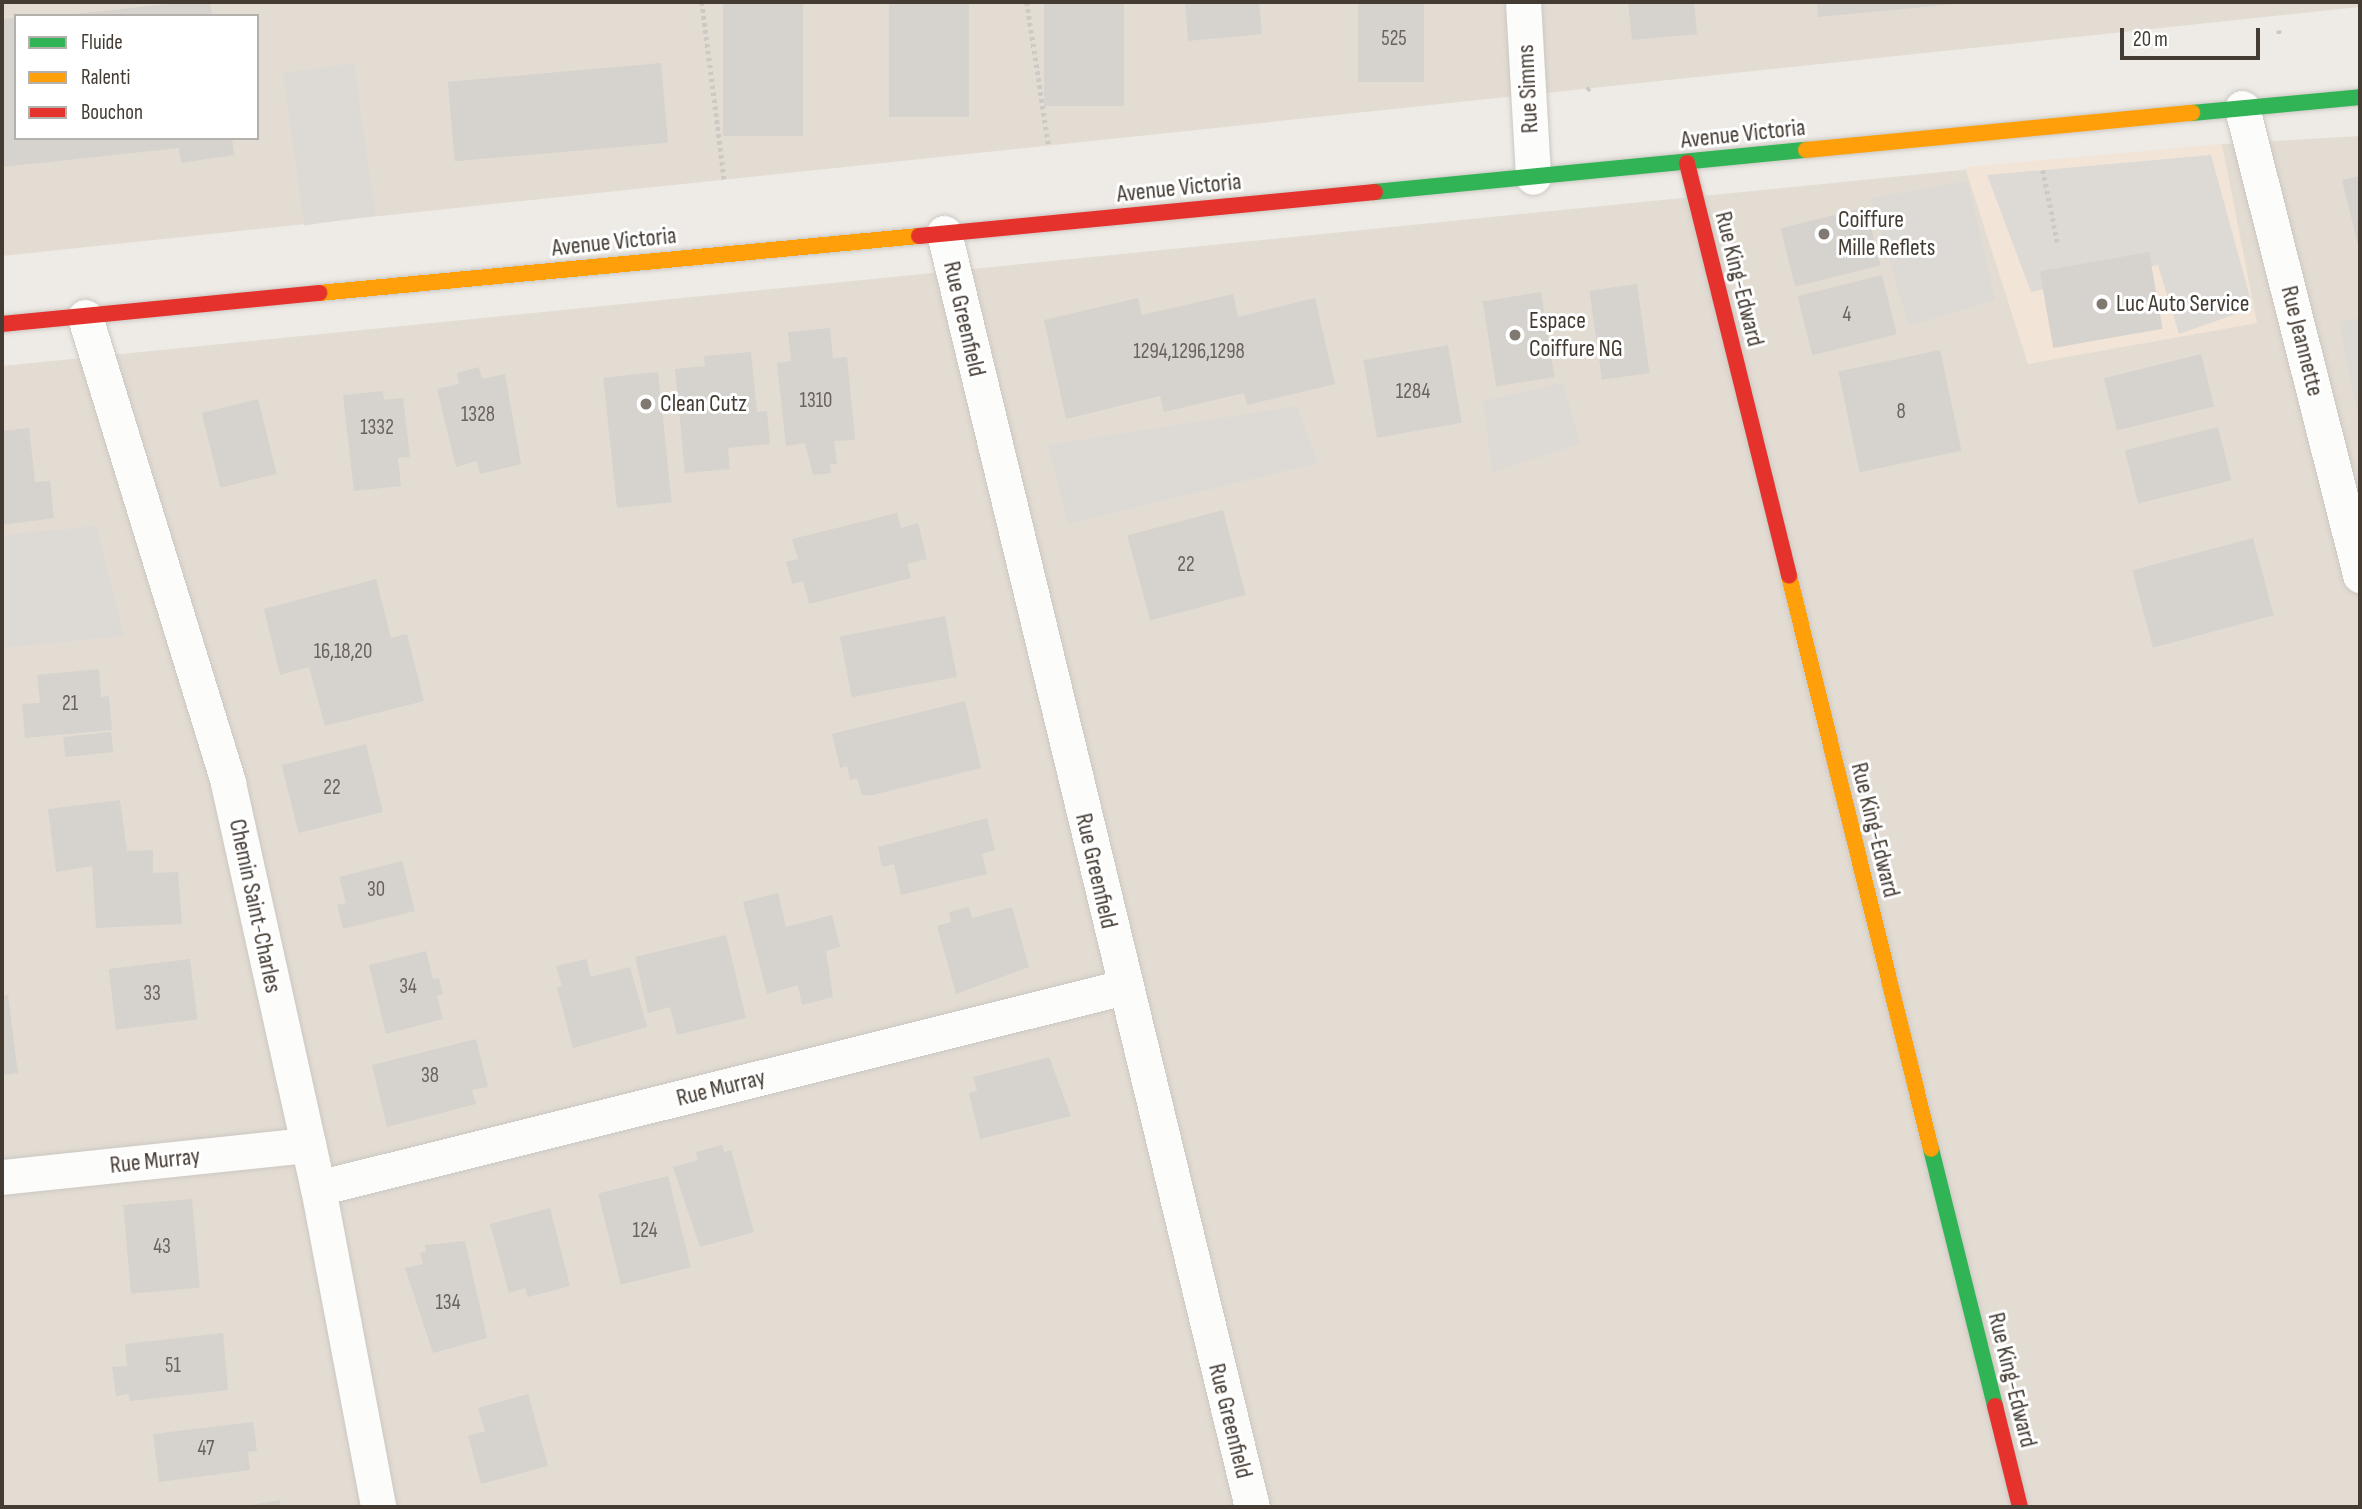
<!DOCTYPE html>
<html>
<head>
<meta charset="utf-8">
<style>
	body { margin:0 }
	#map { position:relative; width:2362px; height:1509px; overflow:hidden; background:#eeebe6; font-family:"Sofia Sans Condensed",sans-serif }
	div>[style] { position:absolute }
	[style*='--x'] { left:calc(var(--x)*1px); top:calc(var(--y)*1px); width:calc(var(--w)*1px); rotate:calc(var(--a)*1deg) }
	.residential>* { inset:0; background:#e3dcd3 }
	.commercial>* { inset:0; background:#f2e5d8 }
	.parking>* { inset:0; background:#dddad6; transform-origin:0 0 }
	.building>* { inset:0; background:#d6d2cd; transform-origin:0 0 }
	.path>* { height:4.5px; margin-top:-2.25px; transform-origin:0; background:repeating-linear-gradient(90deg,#cdcac6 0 3.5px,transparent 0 7px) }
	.roads { filter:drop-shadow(0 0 2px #cbc7c2) drop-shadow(0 0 2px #cbc7c2) }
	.street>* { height:35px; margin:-17.5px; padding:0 17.5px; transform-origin:17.5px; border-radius:17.5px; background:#fcfcfb }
	.fast>* { height:16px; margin:-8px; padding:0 8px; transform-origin:8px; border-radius:8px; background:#30b455 }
	.slow>* { height:16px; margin:-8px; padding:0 8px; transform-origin:8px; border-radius:8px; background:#ff9f0a }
	.jam>* { height:16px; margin:-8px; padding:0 8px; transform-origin:8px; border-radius:8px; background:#e5322d }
	.dots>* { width:19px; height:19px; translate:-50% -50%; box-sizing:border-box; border:4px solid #fff; border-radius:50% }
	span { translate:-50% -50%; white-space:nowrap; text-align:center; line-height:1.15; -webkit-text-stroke:6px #fff; paint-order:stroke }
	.number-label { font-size:21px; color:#6a625b }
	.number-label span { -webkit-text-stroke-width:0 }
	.street-label { font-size:24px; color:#443b33 }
	.poi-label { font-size:24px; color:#443b33 }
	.left { translate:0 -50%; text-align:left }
	.frame { position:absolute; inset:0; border:4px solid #443b33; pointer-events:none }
	.legend { position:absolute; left:14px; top:14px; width:245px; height:126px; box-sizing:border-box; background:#fff; border:2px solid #b4b1ad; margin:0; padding:9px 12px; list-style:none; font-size:21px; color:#443b33 }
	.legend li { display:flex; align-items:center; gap:14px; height:35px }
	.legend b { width:35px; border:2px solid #b4b1ad }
	.scale { position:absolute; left:2120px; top:28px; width:140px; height:32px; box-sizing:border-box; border:4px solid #443b33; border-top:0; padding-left:9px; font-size:21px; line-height:24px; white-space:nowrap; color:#443b33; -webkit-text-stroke:5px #fff; paint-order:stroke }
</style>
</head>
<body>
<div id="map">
	<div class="residential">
		<div style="clip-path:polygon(evenodd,2px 2px,2360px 2px,2360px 7px,2px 256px,2px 2px,16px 16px,257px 16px,257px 138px,16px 138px,16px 16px)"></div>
		<div style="clip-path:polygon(2360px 136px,2360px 1507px,2px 1507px,2px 366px,2222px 144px)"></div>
	</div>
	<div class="commercial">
		<div style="clip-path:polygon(2222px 144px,2257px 323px,2028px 364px,1965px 167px)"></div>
	</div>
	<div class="parking">
		<div style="left:354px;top:63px;width:154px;height:72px;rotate:82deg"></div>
		<div style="clip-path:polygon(2211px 155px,2253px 308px,2179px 334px,2158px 265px,2031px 292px,1987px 175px)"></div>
		<div style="clip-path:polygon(1968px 181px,1995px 300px,1909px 326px,1870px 198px)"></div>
		<div style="clip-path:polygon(2360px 318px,2360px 428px,2339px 322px)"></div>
		<div style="clip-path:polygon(1563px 383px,1580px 444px,1492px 472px,1483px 401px)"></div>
		<div style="clip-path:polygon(1297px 406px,1318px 463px,1068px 524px,1048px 445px)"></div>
		<div style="clip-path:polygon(96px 526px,124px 636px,2px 648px,2px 535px)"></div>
	</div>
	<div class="building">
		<div style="clip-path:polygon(187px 2px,210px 2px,212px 16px,57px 16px)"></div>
		<div style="left:723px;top:2px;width:80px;height:134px"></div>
		<div style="left:889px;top:2px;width:80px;height:115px"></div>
		<div style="left:1044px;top:2px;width:80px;height:104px"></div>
		<div style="clip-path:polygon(1185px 2px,1259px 2px,1262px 34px,1188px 41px)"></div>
		<div style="left:1358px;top:2px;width:66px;height:80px"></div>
		<div style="clip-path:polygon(1628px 2px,1694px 2px,1697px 34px,1632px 40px)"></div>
		<div style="clip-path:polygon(1817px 2px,1956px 2px,1956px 4px,1818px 17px)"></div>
		<div style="clip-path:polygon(16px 18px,16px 138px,232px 138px,234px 155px,181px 163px,179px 148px,2px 167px,2px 19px)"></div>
		<div style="left:661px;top:63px;width:80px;height:214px;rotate:85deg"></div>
		<div style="clip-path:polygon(2360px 176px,2360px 249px,2359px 249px,2342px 180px)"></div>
		<div style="left:1866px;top:207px;width:60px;height:88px;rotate:76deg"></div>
		<div style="left:2149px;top:252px;width:78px;height:111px;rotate:80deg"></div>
		<div style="left:1882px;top:275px;width:61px;height:87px;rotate:76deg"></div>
		<div style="left:1637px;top:284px;width:90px;height:48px;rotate:82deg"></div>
		<div style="left:1541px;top:292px;width:86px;height:59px;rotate:81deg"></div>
		<div style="clip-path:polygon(1233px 294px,1238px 317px,1315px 298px,1335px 384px,1247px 405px,1244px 393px,1164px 412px,1160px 396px,1066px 419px,1044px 320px,1138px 298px,1142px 315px)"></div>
		<div style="clip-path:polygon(830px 328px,833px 358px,847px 357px,855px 440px,834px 441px,837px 464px,830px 464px,831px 473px,813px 475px,805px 443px,786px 446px,777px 363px,791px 361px,788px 332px)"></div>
		<div style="left:1448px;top:345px;width:79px;height:86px;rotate:80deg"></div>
		<div style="left:1940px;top:350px;width:103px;height:104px;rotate:78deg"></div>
		<div style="clip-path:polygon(751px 352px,757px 412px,767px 411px,770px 444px,728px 448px,730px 469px,685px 473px,675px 369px,705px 366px,704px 356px)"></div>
		<div style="left:2201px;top:354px;width:54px;height:100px;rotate:76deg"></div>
		<div style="clip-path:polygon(479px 367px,482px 379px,505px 374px,521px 464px,480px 474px,477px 461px,456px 467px,437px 389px,459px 384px,457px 373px)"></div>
		<div style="left:658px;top:372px;width:131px;height:55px;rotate:84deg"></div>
		<div style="clip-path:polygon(383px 391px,384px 400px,403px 398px,410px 457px,398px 458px,401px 486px,354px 491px,343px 395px)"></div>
		<div style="left:258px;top:399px;width:77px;height:58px;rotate:76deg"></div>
		<div style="left:2218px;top:427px;width:55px;height:96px;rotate:76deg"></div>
		<div style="clip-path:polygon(29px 428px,35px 482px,50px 481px,54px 518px,2px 525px,2px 431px)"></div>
		<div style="left:1223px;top:510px;width:88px;height:99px;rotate:75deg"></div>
		<div style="clip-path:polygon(897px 513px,901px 528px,918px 523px,927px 559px,907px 564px,911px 578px,809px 604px,803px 581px,792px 584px,786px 562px,798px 559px,792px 539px)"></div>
		<div style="left:2253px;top:538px;width:80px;height:125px;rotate:75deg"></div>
		<div style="clip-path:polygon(376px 579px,391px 638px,407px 634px,424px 701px,325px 726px,309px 667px,280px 675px,264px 609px)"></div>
		<div style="left:945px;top:616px;width:62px;height:107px;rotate:79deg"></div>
		<div style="clip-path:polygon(99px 669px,101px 697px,109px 696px,112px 730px,25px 738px,22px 704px,40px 703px,37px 675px)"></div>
		<div style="clip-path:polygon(965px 701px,981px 768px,873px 795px,862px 795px,857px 778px,850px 780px,847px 766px,840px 768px,832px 734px)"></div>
		<div style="left:111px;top:732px;width:20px;height:48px;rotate:84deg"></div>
		<div style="left:366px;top:744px;width:70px;height:87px;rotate:76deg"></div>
		<div style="clip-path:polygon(120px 800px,127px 851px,153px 850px,153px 873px,178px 872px,182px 924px,96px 928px,92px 866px,56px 872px,48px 809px)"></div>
		<div style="clip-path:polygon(987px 818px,995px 850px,982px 854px,987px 874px,901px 895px,894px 864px,882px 867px,878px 847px)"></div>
		<div style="clip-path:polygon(402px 861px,415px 911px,343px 929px,337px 905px,346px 903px,339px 877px)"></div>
		<div style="clip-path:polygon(778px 893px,786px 927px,832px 915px,840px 947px,826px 951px,833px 997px,802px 1005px,798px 985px,767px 994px,743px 902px)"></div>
		<div style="clip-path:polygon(969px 907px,972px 918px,1012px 907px,1029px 967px,956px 994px,937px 926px,951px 922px,949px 912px)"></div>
		<div style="clip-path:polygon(726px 935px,746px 1018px,677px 1035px,670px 1007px,648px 1013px,635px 957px)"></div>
		<div style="clip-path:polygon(426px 951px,433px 979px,439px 978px,443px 994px,437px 996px,443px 1019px,386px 1034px,369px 965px)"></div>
		<div style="left:190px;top:959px;width:61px;height:82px;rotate:83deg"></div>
		<div style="clip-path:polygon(586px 959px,591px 977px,630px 967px,647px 1027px,573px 1048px,557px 988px,562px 986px,556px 966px)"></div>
		<div style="clip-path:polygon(8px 995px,18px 1073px,2px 1075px,2px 996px)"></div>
		<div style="clip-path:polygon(476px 1039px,488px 1087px,472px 1090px,476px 1104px,387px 1127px,372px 1065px)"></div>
		<div style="clip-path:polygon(1049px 1057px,1071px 1116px,980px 1139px,969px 1093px,977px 1091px,973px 1077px)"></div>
		<div style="clip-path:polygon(722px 1145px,724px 1152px,731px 1150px,754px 1232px,700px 1247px,673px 1167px,698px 1160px,696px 1152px)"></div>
		<div style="left:668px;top:1176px;width:94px;height:72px;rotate:76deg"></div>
		<div style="left:192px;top:1199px;width:89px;height:69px;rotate:85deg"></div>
		<div style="clip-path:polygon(550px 1208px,570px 1286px,528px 1297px,525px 1288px,509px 1293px,490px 1224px)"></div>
		<div style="clip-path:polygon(465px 1241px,487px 1338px,433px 1353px,405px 1268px,423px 1264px,420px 1253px,426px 1252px,425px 1245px)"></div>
		<div style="clip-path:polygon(223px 1333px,228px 1390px,130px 1401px,129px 1394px,116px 1396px,112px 1367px,127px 1366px,125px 1344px)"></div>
		<div style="clip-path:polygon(528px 1394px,548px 1466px,481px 1484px,468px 1436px,485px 1431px,478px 1408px)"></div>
		<div style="clip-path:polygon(253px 1422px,257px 1451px,248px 1452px,250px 1470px,159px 1482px,153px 1434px)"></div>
		<div style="clip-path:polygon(280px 1500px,281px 1507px,247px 1507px,246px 1506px)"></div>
	</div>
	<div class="path">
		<div style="--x:702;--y:2;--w:182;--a:82.8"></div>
		<div style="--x:1027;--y:2;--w:147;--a:81.4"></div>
		<div style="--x:2279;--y:30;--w:7;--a:82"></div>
		<div style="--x:1587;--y:90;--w:4;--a:-45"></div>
		<div style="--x:2043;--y:170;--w:76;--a:78.7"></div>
	</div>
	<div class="roads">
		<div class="street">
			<div style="--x:1523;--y:2;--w:175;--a:86.7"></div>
			<div style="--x:2242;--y:108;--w:482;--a:75.8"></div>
			<div style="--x:944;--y:233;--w:1311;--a:76.41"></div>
			<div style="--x:85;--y:317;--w:487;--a:72.9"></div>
			<div style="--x:228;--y:783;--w:415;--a:77.5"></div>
			<div style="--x:318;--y:1188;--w:325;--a:79.3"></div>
			<div style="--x:2;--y:1177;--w:308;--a:-6"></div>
			<div style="--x:318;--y:1188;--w:831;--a:-14"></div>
		</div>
		<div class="fast">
			<div style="--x:2192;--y:113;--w:169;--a:-5.4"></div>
			<div style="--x:1375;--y:192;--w:433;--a:-5.6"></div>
			<div style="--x:1931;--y:1149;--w:265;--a:76"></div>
		</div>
		<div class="slow">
			<div style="--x:1806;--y:150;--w:388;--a:-5.5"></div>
			<div style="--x:319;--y:293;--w:603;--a:-5.43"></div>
			<div style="--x:1789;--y:576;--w:590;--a:76.08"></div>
		</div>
		<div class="jam">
			<div style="--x:1687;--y:163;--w:425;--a:76.1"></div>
			<div style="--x:919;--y:236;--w:458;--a:-5.5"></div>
			<div style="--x:2;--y:324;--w:319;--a:-5.6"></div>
			<div style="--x:1995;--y:1406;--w:104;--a:76.1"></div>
		</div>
	</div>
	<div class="dots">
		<div style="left:1824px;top:234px;background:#807972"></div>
		<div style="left:2102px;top:304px;background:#807972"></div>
		<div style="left:1515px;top:335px;background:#807972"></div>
		<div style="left:646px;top:404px;background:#807972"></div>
	</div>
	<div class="number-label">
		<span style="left:1394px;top:39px">525</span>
		<span style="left:1847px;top:315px">4</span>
		<span style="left:1189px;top:352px">1294,1296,1298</span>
		<span style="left:1413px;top:392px">1284</span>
		<span style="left:816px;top:401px">1310</span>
		<span style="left:1901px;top:412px">8</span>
		<span style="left:478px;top:415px">1328</span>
		<span style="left:377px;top:428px">1332</span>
		<span style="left:1186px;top:565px">22</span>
		<span style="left:343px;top:652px">16,18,20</span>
		<span style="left:70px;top:704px">21</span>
		<span style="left:332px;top:788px">22</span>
		<span style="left:376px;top:890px">30</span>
		<span style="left:408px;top:987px">34</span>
		<span style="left:152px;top:994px">33</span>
		<span style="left:430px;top:1076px">38</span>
		<span style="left:645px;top:1231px">124</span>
		<span style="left:162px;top:1247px">43</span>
		<span style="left:448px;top:1303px">134</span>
		<span style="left:173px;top:1366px">51</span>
		<span style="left:206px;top:1449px">47</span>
	</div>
	<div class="street-label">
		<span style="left:1528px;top:89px;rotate:-93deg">Rue Simms</span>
		<span style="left:1743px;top:134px;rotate:-6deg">Avenue Victoria</span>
		<span style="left:1179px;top:188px;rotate:-6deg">Avenue Victoria</span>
		<span style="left:614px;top:242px;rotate:-6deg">Avenue Victoria</span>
		<span style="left:1739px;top:279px;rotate:76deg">Rue King-Edward</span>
		<span style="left:964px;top:319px;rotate:77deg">Rue Greenfield</span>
		<span style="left:2302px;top:341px;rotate:76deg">Rue Jeannette</span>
		<span style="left:1875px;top:830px;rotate:76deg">Rue King-Edward</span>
		<span style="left:1096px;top:871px;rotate:77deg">Rue Greenfield</span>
		<span style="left:255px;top:906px;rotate:78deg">Chemin Saint-Charles</span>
		<span style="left:721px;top:1088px;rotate:-14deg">Rue Murray</span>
		<span style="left:155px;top:1161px;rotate:-6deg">Rue Murray</span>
		<span style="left:2012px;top:1380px;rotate:76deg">Rue King-Edward</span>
		<span style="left:1230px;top:1421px;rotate:76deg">Rue Greenfield</span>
	</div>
	<div class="poi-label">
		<span class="left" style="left:1838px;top:234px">Coiffure<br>Mille Reflets</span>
		<span class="left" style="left:2116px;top:304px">Luc Auto Service</span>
		<span class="left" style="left:1529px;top:335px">Espace<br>Coiffure NG</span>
		<span class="left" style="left:660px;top:404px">Clean Cutz</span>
	</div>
	<div class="frame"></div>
	<ul class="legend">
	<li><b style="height:9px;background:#30b455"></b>Fluide</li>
	<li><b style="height:9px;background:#ff9f0a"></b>Ralenti</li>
	<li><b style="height:9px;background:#e5322d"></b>Bouchon</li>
	</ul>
	<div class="scale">20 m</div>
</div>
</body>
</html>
